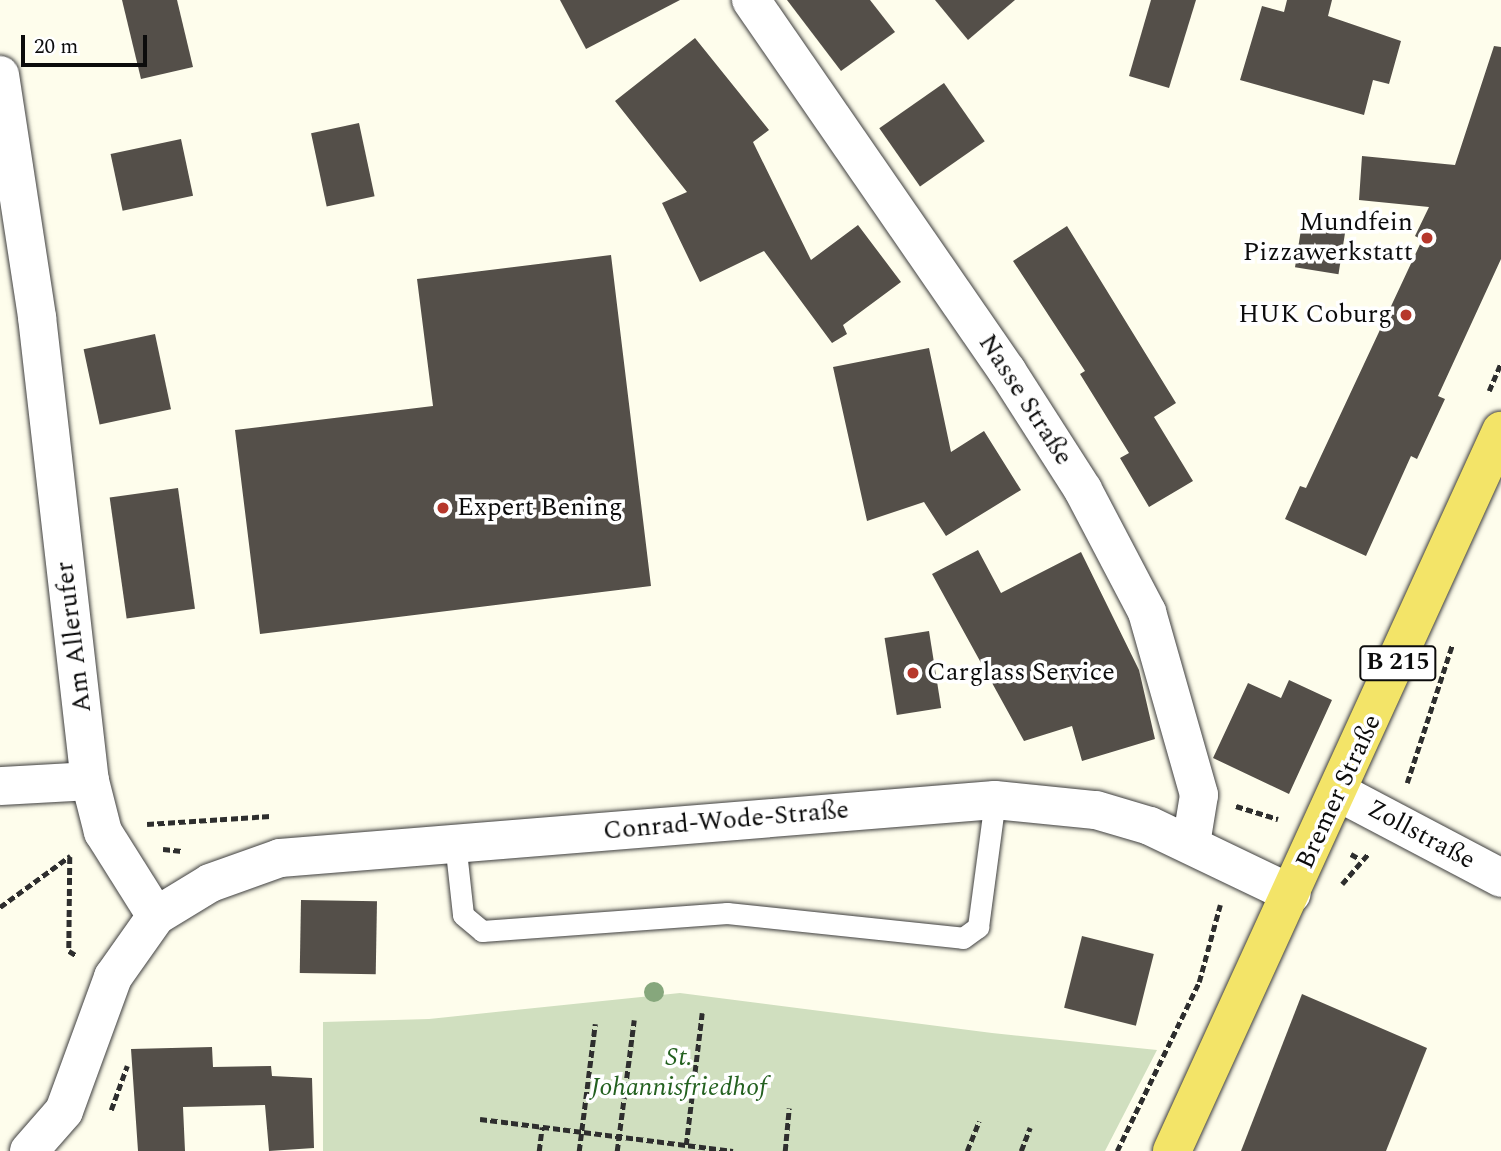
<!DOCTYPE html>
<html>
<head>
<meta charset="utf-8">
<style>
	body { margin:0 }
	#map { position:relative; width:1501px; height:1151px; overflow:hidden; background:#fefdec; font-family:Spectral,serif }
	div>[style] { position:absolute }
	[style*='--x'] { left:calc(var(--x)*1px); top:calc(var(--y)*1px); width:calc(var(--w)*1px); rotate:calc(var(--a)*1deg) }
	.cemetery>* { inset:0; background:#d0dfbf }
	.building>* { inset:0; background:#544f49; transform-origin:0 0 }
	.path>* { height:4.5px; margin-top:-2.25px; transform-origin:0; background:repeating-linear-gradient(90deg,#2e2e2e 0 7px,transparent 0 10.5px) }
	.roads { filter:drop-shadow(0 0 2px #3f3f3f) drop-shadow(0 0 2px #3f3f3f) }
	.service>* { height:21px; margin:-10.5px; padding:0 10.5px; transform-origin:10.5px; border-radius:10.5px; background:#fff }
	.minor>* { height:38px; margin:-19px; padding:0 19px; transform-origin:19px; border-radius:19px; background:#fff }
	.primary>* { height:38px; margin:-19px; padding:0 19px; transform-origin:19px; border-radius:19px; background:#f3e468 }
	.trees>* { width:20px; height:20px; margin:-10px; border-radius:50%; background:#86a77c }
	.dots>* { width:19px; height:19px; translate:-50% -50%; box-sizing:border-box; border:4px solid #fff; border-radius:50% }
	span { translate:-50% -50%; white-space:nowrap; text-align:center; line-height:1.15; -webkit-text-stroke:7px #fff; paint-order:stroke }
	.shield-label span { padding:2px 5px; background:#fff; border:2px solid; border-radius:5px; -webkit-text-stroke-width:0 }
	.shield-label { font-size:24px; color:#0c0c0c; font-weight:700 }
	.poi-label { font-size:26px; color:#0c0c0c }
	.right { translate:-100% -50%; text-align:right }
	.left { translate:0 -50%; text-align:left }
	.street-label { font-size:26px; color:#0c0c0c }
	.park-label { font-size:26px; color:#246120; font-style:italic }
	.scale { position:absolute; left:21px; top:35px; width:126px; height:32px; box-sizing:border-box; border:4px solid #0c0c0c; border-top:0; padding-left:9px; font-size:21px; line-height:24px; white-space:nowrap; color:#0c0c0c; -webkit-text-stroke:5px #fff; paint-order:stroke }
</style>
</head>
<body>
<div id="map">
	<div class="cemetery">
		<div style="clip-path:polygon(680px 993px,992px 1033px,1157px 1050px,1105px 1151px,323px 1151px,323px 1022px,429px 1019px)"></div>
	</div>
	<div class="building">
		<div style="clip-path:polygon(122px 0,177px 0,193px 67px,141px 79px)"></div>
		<div style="clip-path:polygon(560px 0,680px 0,586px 49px)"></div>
		<div style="clip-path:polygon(787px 0,870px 0,895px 32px,841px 71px)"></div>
		<div style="clip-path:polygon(935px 0,1015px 0,968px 40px)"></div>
		<div style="clip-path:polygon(1151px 0,1196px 0,1169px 88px,1129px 76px)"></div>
		<div style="clip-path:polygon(1287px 0,1332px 0,1328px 16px,1401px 41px,1389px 84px,1373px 80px,1364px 115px,1240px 80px,1262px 6px,1284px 12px)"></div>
		<div style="clip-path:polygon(695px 38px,769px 130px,753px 142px,811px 260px,858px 225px,901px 282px,843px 325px,847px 334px,832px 343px,764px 251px,700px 282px,662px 203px,687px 192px,615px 101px)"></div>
		<div style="clip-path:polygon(1494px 46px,1501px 47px,1501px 259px,1438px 396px,1445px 399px,1417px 459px,1411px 456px,1366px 556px,1285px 519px,1300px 486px,1306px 488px,1422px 240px,1415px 236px,1429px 207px,1359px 200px,1362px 156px,1455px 165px)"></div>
		<div style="left:944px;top:83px;width:71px;height:79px;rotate:55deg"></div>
		<div style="left:359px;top:123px;width:75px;height:49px;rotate:78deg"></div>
		<div style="left:181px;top:139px;width:58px;height:72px;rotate:78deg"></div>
		<div style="left:1303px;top:217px;width:44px;height:51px;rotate:9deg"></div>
		<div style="clip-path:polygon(1067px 226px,1176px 403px,1154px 417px,1193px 481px,1149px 507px,1120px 458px,1129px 453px,1080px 374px,1085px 371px,1013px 261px)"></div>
		<div style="clip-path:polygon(611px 255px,651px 586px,260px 634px,235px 430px,433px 406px,417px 279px)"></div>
		<div style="left:155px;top:334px;width:77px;height:73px;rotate:78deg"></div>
		<div style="clip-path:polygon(929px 348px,951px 452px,984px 431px,1021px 490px,946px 536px,924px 502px,867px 521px,833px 367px)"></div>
		<div style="left:178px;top:488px;width:122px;height:69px;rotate:82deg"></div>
		<div style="clip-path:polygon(978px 550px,1001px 593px,1081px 552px,1139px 670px,1155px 739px,1082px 761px,1072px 726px,1024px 741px,932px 574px)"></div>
		<div style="left:929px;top:631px;width:78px;height:45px;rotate:81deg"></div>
		<div style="clip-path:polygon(1289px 680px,1332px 700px,1289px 794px,1213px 758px,1248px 683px,1281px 698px)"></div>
		<div style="left:301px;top:900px;width:76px;height:73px;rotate:1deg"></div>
		<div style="left:1082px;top:936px;width:74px;height:74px;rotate:14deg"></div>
		<div style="clip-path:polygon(1302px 994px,1427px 1048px,1386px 1151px,1241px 1151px)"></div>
		<div style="clip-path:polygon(212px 1047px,213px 1067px,271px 1066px,272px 1076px,312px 1078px,314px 1148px,269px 1151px,265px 1105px,183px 1107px,185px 1151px,138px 1151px,131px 1049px)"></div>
	</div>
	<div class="path">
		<div style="--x:1489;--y:391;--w:30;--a:-67"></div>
		<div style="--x:1407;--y:783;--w:145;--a:-71.9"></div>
		<div style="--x:1236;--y:806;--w:44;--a:17.2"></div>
		<div style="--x:147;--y:824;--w:124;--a:-3.7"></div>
		<div style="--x:163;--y:849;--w:19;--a:6"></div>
		<div style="--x:1351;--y:854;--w:10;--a:29"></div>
		<div style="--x:70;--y:857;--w:94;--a:90.6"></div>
		<div style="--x:69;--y:951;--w:9;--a:32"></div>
		<div style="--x:1342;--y:884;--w:40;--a:-49"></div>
		<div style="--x:0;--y:907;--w:87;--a:-36.1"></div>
		<div style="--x:111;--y:1110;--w:47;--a:-70"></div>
		<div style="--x:480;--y:1119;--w:255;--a:7.2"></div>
		<div style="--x:686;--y:1145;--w:133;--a:-83.1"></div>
		<div style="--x:539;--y:1151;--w:24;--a:-83"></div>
		<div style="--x:579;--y:1151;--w:128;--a:-82.8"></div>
		<div style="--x:617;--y:1151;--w:132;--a:-82.6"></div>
		<div style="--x:785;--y:1151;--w:43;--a:-84.7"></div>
		<div style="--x:967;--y:1151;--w:32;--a:-68"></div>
		<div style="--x:1021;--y:1151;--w:25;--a:-69"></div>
		<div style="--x:1117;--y:1151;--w:188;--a:-64.1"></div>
		<div style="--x:1199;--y:982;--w:80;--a:-74.7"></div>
	</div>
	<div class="roads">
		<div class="service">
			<div style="--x:455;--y:842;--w:73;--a:83.7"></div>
			<div style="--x:463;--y:915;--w:25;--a:40"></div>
			<div style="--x:482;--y:931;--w:246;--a:-4.2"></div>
			<div style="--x:727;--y:913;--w:237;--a:6"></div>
			<div style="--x:963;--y:938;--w:19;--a:-36"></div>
			<div style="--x:978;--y:927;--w:128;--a:-82.4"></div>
		</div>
		<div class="minor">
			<div style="--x:751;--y:0;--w:451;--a:55.4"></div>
			<div style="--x:1007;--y:371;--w:141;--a:57.4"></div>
			<div style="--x:1083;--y:490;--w:138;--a:62.3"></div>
			<div style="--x:1147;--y:612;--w:190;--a:74.1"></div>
			<div style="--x:1199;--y:795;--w:50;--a:99.3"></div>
			<div style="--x:0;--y:75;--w:245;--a:81.3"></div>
			<div style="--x:37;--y:317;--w:467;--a:83.5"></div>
			<div style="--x:90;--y:781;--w:53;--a:75.7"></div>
			<div style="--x:103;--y:832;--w:99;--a:57.8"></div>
			<div style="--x:0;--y:786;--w:90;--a:-3.2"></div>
			<div style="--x:1340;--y:793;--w:182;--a:27.8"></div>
			<div style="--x:29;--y:1151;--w:53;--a:-48.8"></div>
			<div style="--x:64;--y:1111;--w:143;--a:-69.9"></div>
			<div style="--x:113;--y:977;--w:75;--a:-54.8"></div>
			<div style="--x:156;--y:916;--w:63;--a:-31.4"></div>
			<div style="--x:210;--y:883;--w:74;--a:-19.7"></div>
			<div style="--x:280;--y:858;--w:717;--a:-4.64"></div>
			<div style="--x:995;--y:800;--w:101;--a:5.7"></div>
			<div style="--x:1096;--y:810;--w:56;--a:16.5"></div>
			<div style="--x:1150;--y:826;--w:157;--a:25.6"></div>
		</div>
		<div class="primary">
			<div style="--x:1172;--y:1151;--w:792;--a:-65.44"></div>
		</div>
	</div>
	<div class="trees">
		<div style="left:654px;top:992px"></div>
	</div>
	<div class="dots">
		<div style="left:1427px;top:238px;background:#b6372b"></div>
		<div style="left:1406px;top:315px;background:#b6372b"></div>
		<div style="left:443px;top:508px;background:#b6372b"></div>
		<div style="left:913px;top:673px;background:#b6372b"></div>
	</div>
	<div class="shield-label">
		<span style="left:1398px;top:663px">B 215</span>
	</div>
	<div class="poi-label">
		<span class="right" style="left:1413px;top:238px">Mundfein<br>Pizzawerkstatt</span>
		<span class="right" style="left:1392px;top:315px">HUK Coburg</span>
		<span class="left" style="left:457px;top:508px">Expert Bening</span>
		<span class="left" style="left:927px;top:673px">Carglass Service</span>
	</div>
	<div class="street-label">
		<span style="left:1025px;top:400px;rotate:57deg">Nasse Straße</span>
		<span style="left:74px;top:637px;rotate:-97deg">Am Allerufer</span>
		<span style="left:1339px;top:792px;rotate:-65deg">Bremer Straße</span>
		<span style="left:726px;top:821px;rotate:-5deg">Conrad-Wode-Straße</span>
		<span style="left:1421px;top:835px;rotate:28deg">Zollstraße</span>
	</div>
	<div class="park-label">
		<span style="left:679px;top:1073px">St.<br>Johannisfriedhof</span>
	</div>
	<div class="scale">20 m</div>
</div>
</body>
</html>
